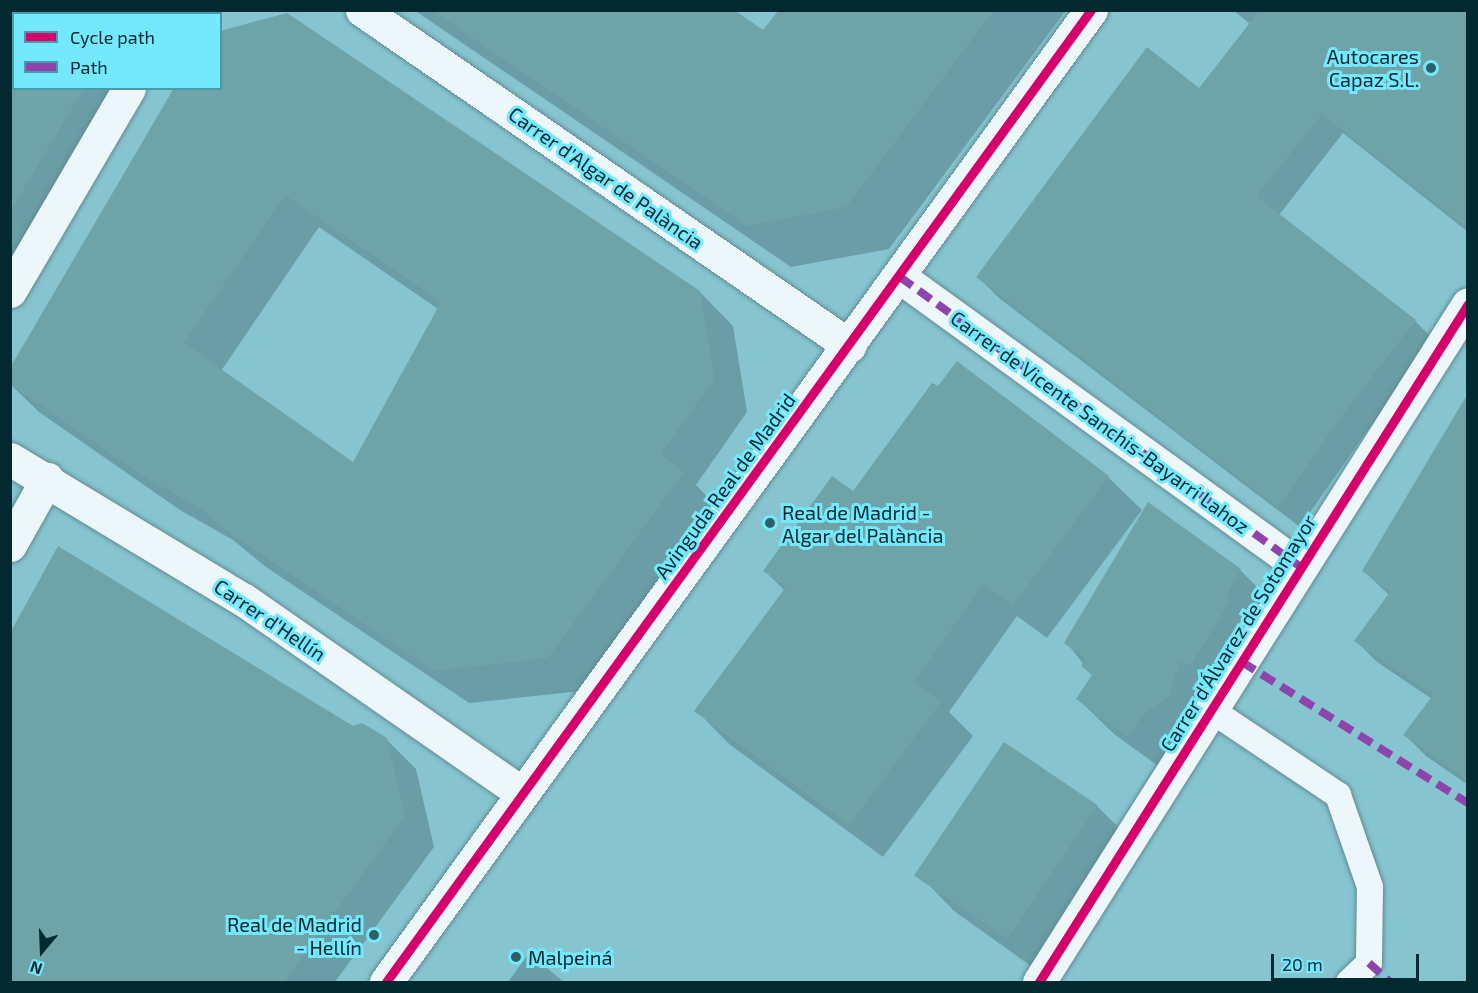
<!DOCTYPE html>
<html>
<head>
<meta charset="utf-8">
<style>
	body { margin:0 }
	#map { position:relative; width:1478px; height:993px; overflow:hidden; background:#86c5d0; font-family:"Exo 2",sans-serif }
	div>[style] { position:absolute }
	[style*='--x'] { left:calc(var(--x)*1px); top:calc(var(--y)*1px); width:calc(var(--w)*1px); rotate:calc(var(--a)*1deg) }
	.shadow>* { inset:0; background:#0003 }
	.building>* { inset:0; background:#6ea3a7; transform-origin:0 0 }
	.roads { filter:drop-shadow(0 0 2px #628b92) drop-shadow(0 0 2px #628b92) }
	.service>* { height:26px; margin:-13px; padding:0 13px; transform-origin:13px; border-radius:13px; background:#edf6f8 }
	.pedestrian>* { height:33px; margin:-16.5px; padding:0 16.5px; transform-origin:16.5px; border-radius:16.5px; background:#edf6f8 }
	.minor>* { height:33px; margin:-16.5px; padding:0 16.5px; transform-origin:16.5px; border-radius:16.5px; background:#edf6f8 }
	.tertiary>* { height:33px; margin:-16.5px; padding:0 16.5px; transform-origin:16.5px; border-radius:16.5px; background:#edf6f8 }
	.quiet>* { height:8px; margin-top:-4px; transform-origin:0; background:repeating-linear-gradient(90deg,#8e44ad 0 15px,transparent 0 23px) }
	.cycleway>* { height:9px; margin:-4.5px; padding:0 4.5px; transform-origin:4.5px; border-radius:4.5px; background:#d6006c }
	.dots>* { width:16px; height:16px; translate:-50% -50%; box-sizing:border-box; border:3px solid #74e8fc; border-radius:50% }
	span { translate:-50% -50%; white-space:nowrap; text-align:center; line-height:1.15; -webkit-text-stroke:6px #74e8fc; paint-order:stroke }
	.poi-label { font-size:20px; color:#01292f }
	.right { translate:-100% -50%; text-align:right }
	.left { translate:0 -50%; text-align:left }
	.street-label { font-size:20px; color:#01292f }
	.frame { position:absolute; inset:0; border:12px solid #01292f; pointer-events:none }
	.legend { position:absolute; left:12px; top:12px; width:210px; height:78px; box-sizing:border-box; background:#74e8fc; border:2px solid #469caa; margin:0; padding:8px 10px; list-style:none; font-size:18px; color:#01292f }
	.legend li { display:flex; align-items:center; gap:12px; height:30px }
	.legend b { width:30px; border:2px solid #469caa }
	.north { position:absolute; left:12px; top:921px; width:60px; height:60px; -webkit-text-stroke:4px #74e8fc; paint-order:stroke; rotate:199deg; font-size:16px; font-weight:700; line-height:24px; text-align:center; color:#01292f }
	.north::after { content:''; display:block; margin:auto; width:21px; height:27px; background:#01292f; clip-path:polygon(50% 0,100% 100%,50% 72%,0 100%) }
	.scale { position:absolute; left:1271px; top:954px; width:148px; height:27px; box-sizing:border-box; border:3px solid #01292f; border-top:0; padding-left:8px; font-size:18px; line-height:21px; white-space:nowrap; color:#01292f; -webkit-text-stroke:4px #74e8fc; paint-order:stroke }
</style>
</head>
<body>
<div id="map">
	<div class="shadow">
		<div style="clip-path:polygon(10px 10px,172px 14px,14px 14px,14px 88px,132px 88px,10px 296px)"></div>
		<div style="clip-path:polygon(414px 10px,731px 10px,763px 32px,781px 10px,1066px 10px,889px 249px,791px 267px)"></div>
		<div style="clip-path:polygon(1233px 10px,1468px 10px,1468px 232px,1343px 133px,1279px 215px,1415px 321px,1436px 342px,1364px 435px,1300px 527px,999px 298px,978px 277px,1199px 90px,1251px 25px)"></div>
		<div style="clip-path:polygon(evenodd,176px 88px,700px 292px,733px 326px,747px 412px,696px 485px,716px 506px,582px 691px,469px 703px,266px 567px,233px 540px,180px 510px,39px 412px,10px 384px,176px 88px,319px 227px,438px 309px,353px 464px,221px 371px,319px 227px)"></div>
		<div style="clip-path:polygon(1468px 398px,1468px 785px,1426px 756px,1405px 735px,1432px 699px,1377px 662px,1356px 641px,1389px 595px,1364px 571px)"></div>
		<div style="clip-path:polygon(1108px 477px,1142px 510px,1047px 638px,1017px 616px,949px 712px,973px 736px,883px 857px,729px 744px,696px 710px,785px 591px,765px 571px,853px 493px)"></div>
		<div style="clip-path:polygon(1148px 504px,1240px 570px,1276px 606px,1165px 771px,1114px 734px,1078px 699px,1093px 676px,1066px 642px)"></div>
		<div style="clip-path:polygon(10px 635px,353px 727px,386px 739px,416px 769px,434px 847px,335px 982px,10px 982px)"></div>
		<div style="clip-path:polygon(1097px 806px,1127px 836px,1042px 974px,954px 911px,924px 880px)"></div>
		<div style="clip-path:polygon(529px 953px,564px 982px,508px 982px)"></div>
	</div>
	<div class="building">
		<div style="clip-path:polygon(432px 10px,734px 10px,763px 30px,779px 10px,994px 10px,846px 207px,747px 226px)"></div>
		<div style="clip-path:polygon(1260px 10px,1467px 10px,1467px 228px,1322px 114px,1256px 196px,1416px 320px,1343px 414px,1278px 508px,976px 277px,1147px 47px,1199px 88px)"></div>
		<div style="clip-path:polygon(evenodd,287px 13px,700px 291px,714px 379px,661px 454px,684px 472px,548px 658px,434px 671px,231px 534px,198px 507px,146px 478px,10px 384px,10px 368px,174px 88px,220px 88px,220px 31px,287px 13px,285px 195px,441px 302px,353px 462px,184px 343px,285px 195px)"></div>
		<div style="clip-path:polygon(10px 88px,84px 88px,10px 212px)"></div>
		<div style="clip-path:polygon(957px 361px,1109px 476px,1013px 605px,983px 584px,914px 682px,941px 702px,849px 825px,694px 711px,786px 587px,763px 571px,832px 476px,853px 491px,932px 383px,938px 386px)"></div>
		<div style="clip-path:polygon(1467px 395px,1467px 780px,1403px 735px,1433px 695px,1354px 641px,1390px 592px,1362px 571px)"></div>
		<div style="clip-path:polygon(1148px 502px,1241px 569px,1226px 596px,1230px 601px,1191px 665px,1180px 662px,1168px 698px,1143px 714px,1128px 737px,1076px 699px,1092px 675px,1081px 666px,1086px 659px,1064px 643px)"></div>
		<div style="clip-path:polygon(58px 546px,353px 726px,362px 723px,387px 738px,405px 816px,284px 982px,10px 982px,10px 633px)"></div>
		<div style="left:1004px;top:742px;width:113px;height:161px;rotate:34deg"></div>
	</div>
	<div class="roads">
		<div class="service">
			<div style="--x:1211;--y:710;--w:153;--a:33.8"></div>
			<div style="--x:1338;--y:795;--w:97;--a:70.8"></div>
			<div style="--x:1370;--y:887;--w:76;--a:90.8"></div>
			<div style="--x:1369;--y:963;--w:28;--a:136"></div>
		</div>
		<div class="pedestrian">
			<div style="--x:900;--y:277;--w:495;--a:35.9"></div>
		</div>
		<div class="minor">
			<div style="--x:362;--y:10;--w:592;--a:34.55"></div>
			<div style="--x:173;--y:14;--w:4;--a:-63"></div>
			<div style="--x:10;--y:291;--w:235;--a:-59.6"></div>
			<div style="--x:10;--y:459;--w:273;--a:31.1"></div>
			<div style="--x:244;--y:600;--w:338;--a:34.8"></div>
			<div style="--x:10;--y:545;--w:76;--a:-60.7"></div>
			<div style="--x:1039;--y:982;--w:802;--a:-57.68"></div>
		</div>
		<div class="tertiary">
			<div style="--x:386;--y:982;--w:1201;--a:-54.05"></div>
		</div>
	</div>
	<div class="quiet">
		<div style="--x:900;--y:277;--w:495;--a:35.9"></div>
		<div style="--x:1242;--y:662;--w:266;--a:32"></div>
		<div style="--x:1369;--y:963;--w:28;--a:42"></div>
	</div>
	<div class="cycleway">
		<div style="--x:386;--y:982;--w:1201;--a:-54.05"></div>
		<div style="--x:1039;--y:982;--w:802;--a:-57.68"></div>
	</div>
	<div class="dots">
		<div style="left:1431px;top:68px;background:#306067"></div>
		<div style="left:770px;top:523px;background:#306067"></div>
		<div style="left:374px;top:935px;background:#306067"></div>
		<div style="left:516px;top:957px;background:#306067"></div>
	</div>
	<div class="poi-label">
		<span class="right" style="left:1419px;top:68px">Autocares<br>Capaz S.L.</span>
		<span class="left" style="left:782px;top:524px">Real de Madrid -<br>Algar del Palància</span>
		<span class="right" style="left:362px;top:936px">Real de Madrid<br>- Hellín</span>
		<span class="left" style="left:528px;top:957px">Malpeiná</span>
	</div>
	<div class="street-label">
		<span style="left:606px;top:178px;rotate:35deg">Carrer d'Algar de Palància</span>
		<span style="left:1100px;top:422px;rotate:36deg">Carrer de Vicente Sanchis-Bayarri Lahoz</span>
		<span style="left:725px;top:486px;rotate:-54deg">Avinguda Real de Madrid</span>
		<span style="left:270px;top:620px;rotate:34deg">Carrer d'Hellín</span>
		<span style="left:1238px;top:633px;rotate:-58deg">Carrer d'Álvarez de Sotomayor</span>
	</div>
	<div class="frame"></div>
	<ul class="legend">
	<li><b style="height:8px;background:#d6006c"></b>Cycle path</li>
	<li><b style="height:8px;background:#8e44ad"></b>Path</li>
	</ul>
	<div class="north">N</div>
	<div class="scale">20 m</div>
</div>
</body>
</html>
